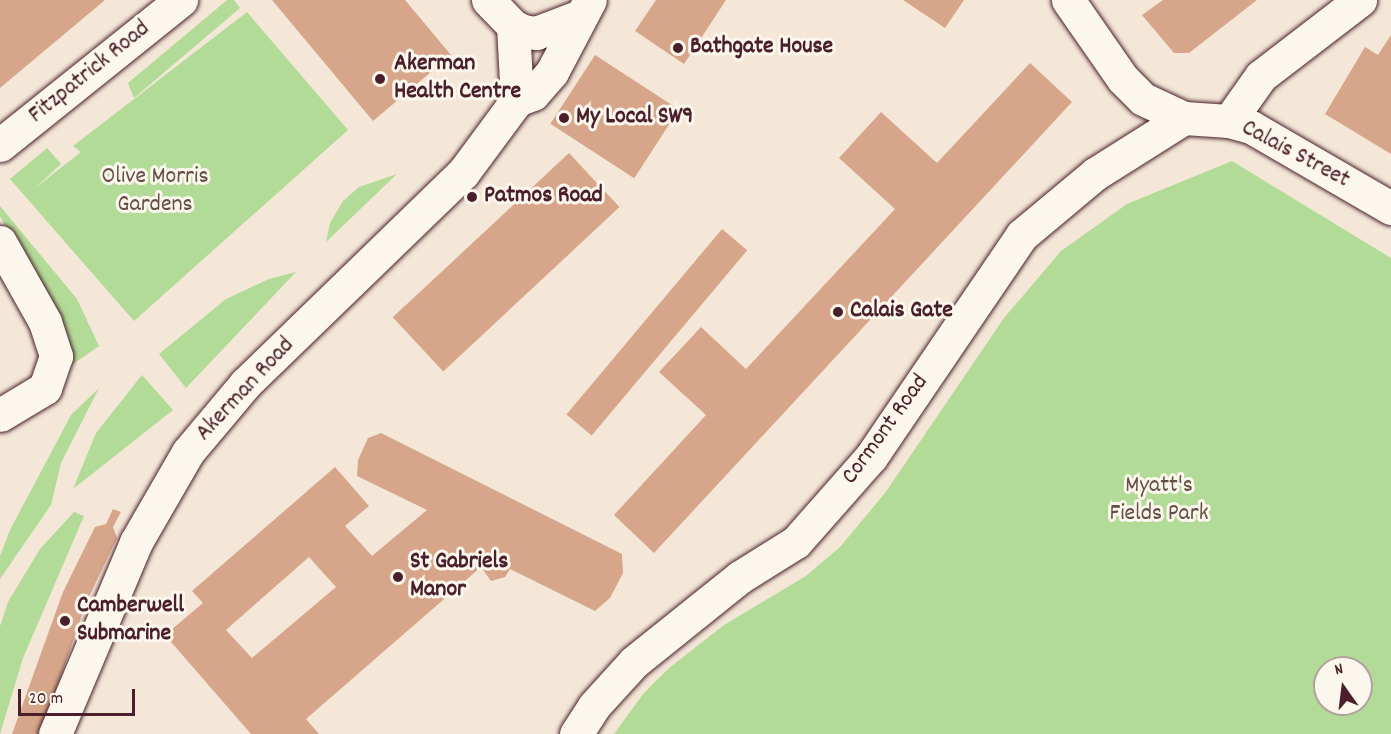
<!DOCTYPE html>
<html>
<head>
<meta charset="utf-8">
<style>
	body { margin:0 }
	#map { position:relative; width:1391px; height:734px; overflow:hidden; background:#f4e7d8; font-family:Dekko,sans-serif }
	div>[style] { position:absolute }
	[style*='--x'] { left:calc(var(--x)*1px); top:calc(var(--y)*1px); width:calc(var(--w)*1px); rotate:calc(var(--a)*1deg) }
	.green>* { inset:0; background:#b2db97 }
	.building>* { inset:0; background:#d7a68a; transform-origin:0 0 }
	.roads { filter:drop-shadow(0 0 2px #4a1f2b) drop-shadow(0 0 2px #4a1f2b) }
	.minor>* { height:33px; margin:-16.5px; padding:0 16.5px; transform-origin:16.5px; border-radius:16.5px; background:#fbf7ec }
	.dots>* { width:16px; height:16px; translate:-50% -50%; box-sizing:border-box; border:3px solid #fbf7ec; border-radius:50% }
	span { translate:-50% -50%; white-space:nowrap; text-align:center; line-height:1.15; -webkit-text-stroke:6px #fbf7ec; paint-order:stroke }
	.poi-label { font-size:24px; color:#4a1f2b; font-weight:700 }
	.left { translate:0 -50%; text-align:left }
	.street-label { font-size:24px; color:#4a1f2b }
	.park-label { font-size:24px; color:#644e46 }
	.north { position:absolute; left:1313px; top:656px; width:60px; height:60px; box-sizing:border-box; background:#fbf7ec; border:2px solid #b4a19f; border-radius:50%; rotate:346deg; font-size:16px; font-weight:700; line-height:24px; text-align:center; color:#4a1f2b }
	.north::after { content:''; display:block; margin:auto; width:21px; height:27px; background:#4a1f2b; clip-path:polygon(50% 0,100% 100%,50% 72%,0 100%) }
	.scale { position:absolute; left:18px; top:689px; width:117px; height:27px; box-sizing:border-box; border:3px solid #4a1f2b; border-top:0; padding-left:8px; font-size:18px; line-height:21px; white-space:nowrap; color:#4a1f2b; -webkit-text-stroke:4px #fbf7ec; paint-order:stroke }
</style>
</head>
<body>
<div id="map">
	<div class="green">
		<div style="clip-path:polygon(227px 0,234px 0,240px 8px,134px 98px,128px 83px)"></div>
		<div style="clip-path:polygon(247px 12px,348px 130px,134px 321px,10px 179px,47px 148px,61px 164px,35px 188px,81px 152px,73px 146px)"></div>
		<div style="clip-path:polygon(evenodd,1232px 161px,1391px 258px,1391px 734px,614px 734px,643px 694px,669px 668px,724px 625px,806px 576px,840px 547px,885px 493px,1004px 318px,1061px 251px,1127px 204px,1232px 161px,1325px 668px,1361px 668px,1361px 704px,1325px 704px,1325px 668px)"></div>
		<div style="clip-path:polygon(397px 174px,326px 242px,330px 223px,343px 201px,359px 187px)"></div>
		<div style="clip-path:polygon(0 206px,77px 299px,99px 346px,70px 366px,68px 338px,0 216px)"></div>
		<div style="clip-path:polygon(296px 272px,186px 388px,159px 354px,226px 299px,269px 279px)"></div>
		<div style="clip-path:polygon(142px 375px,173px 410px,73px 489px,96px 433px)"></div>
		<div style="clip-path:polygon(99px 388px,61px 463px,51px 505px,0 579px,0 556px,10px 530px,71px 415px)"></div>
		<div style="clip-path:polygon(74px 512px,84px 516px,23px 658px,0 734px,0 626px,8px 602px,40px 549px)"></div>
	</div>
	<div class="building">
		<div style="clip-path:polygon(0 0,105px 0,0 88px)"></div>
		<div style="clip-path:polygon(272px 0,405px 0,451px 55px,373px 121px)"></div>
		<div style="clip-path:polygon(656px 0,726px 0,684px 64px,635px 31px)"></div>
		<div style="clip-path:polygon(903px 0,964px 0,945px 28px)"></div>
		<div style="clip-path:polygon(1163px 0,1257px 0,1189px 53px,1174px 53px,1142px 15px)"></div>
		<div style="clip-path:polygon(1391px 35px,1391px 154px,1325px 114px,1365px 47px,1378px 55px)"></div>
		<div style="left:595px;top:55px;width:100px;height:82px;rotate:33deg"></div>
		<div style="clip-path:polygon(1030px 63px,1072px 102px,654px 553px,614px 515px,706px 415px,659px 372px,701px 327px,746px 369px,895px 209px,839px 158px,881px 112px,937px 163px)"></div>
		<div style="left:569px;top:153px;width:74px;height:241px;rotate:47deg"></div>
		<div style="left:722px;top:229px;width:33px;height:242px;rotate:40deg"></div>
		<div style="clip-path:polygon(evenodd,381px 433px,622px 554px,623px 573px,610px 598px,595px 611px,510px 569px,505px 577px,491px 581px,481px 567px,306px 719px,319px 734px,251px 734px,165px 635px,203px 603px,192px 591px,335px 467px,369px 506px,345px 526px,372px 556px,427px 510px,357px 476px,358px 460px,368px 438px,381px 433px,309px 557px,336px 587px,252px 658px,226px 630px,309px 557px)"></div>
		<div style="clip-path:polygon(113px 509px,121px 512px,113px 527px,117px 538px,86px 603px,41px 734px,12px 734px,63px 592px,95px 527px,106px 524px)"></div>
	</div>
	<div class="roads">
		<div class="minor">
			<div style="--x:488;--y:0;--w:36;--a:46"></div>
			<div style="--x:513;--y:26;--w:11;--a:27"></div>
			<div style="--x:523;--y:31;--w:13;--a:9"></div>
			<div style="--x:536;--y:33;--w:47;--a:-21.1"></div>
			<div style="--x:1068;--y:0;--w:96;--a:55.2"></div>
			<div style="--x:1123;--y:79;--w:28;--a:45"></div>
			<div style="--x:1143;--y:99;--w:45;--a:24.9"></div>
			<div style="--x:1184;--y:118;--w:45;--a:3.8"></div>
			<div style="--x:1229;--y:121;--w:23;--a:15"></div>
			<div style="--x:1251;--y:127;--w:162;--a:30.1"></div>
			<div style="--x:513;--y:26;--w:74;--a:86.9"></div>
			<div style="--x:517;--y:100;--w:17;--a:-21"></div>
			<div style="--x:533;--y:94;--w:29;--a:-49"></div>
			<div style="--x:552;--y:72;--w:81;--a:-62.2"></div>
			<div style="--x:1229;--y:121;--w:55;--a:-54.6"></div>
			<div style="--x:1261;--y:76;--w:125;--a:-37.5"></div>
			<div style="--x:0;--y:145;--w:232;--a:-38.7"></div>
			<div style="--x:0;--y:242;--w:92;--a:60.6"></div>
			<div style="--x:45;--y:322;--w:36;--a:72"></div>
			<div style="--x:56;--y:356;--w:34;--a:109"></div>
			<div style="--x:45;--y:388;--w:52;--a:149"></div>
			<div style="--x:55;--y:734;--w:208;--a:-67.1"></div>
			<div style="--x:136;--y:542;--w:104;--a:-60"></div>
			<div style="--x:188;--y:452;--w:90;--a:-50"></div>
			<div style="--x:246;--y:383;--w:302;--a:-44.1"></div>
			<div style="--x:463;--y:173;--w:91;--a:-53.5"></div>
			<div style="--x:576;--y:734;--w:33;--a:-57"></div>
			<div style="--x:594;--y:706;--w:59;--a:-47.7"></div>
			<div style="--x:634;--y:662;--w:136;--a:-38.7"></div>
			<div style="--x:740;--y:577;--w:66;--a:-32"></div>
			<div style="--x:796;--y:542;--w:113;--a:-48.6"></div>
			<div style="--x:871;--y:457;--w:268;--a:-55.8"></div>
			<div style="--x:1022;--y:235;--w:95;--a:-39.9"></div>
			<div style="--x:1095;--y:174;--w:105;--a:-32.2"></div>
		</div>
	</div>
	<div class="dots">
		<div style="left:678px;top:48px;background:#4a1f2b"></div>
		<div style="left:380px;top:79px;background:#4a1f2b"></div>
		<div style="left:564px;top:118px;background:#4a1f2b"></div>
		<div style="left:472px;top:197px;background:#4a1f2b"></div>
		<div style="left:838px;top:312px;background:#4a1f2b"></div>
		<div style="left:398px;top:577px;background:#4a1f2b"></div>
		<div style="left:65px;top:621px;background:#4a1f2b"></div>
	</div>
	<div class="poi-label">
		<span class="left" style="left:690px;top:48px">Bathgate House</span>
		<span class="left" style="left:394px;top:79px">Akerman<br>Health Centre</span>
		<span class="left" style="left:576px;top:118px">My Local SW9</span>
		<span class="left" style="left:484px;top:197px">Patmos Road</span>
		<span class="left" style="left:850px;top:312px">Calais Gate</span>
		<span class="left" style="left:410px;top:577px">St Gabriels<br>Manor</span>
		<span class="left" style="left:77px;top:621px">Camberwell<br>Submarine</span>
	</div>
	<div class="street-label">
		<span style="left:90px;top:73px;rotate:-39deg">Fitzpatrick Road</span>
		<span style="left:1295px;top:155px;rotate:28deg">Calais Street</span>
		<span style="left:246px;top:390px;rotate:-47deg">Akerman Road</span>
		<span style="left:886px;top:430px;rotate:-54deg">Cormont Road</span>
	</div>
	<div class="park-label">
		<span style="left:155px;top:192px">Olive Morris<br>Gardens</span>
		<span style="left:1159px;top:501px">Myatt's<br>Fields Park</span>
	</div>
	<div class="north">N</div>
	<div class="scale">20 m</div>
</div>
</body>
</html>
